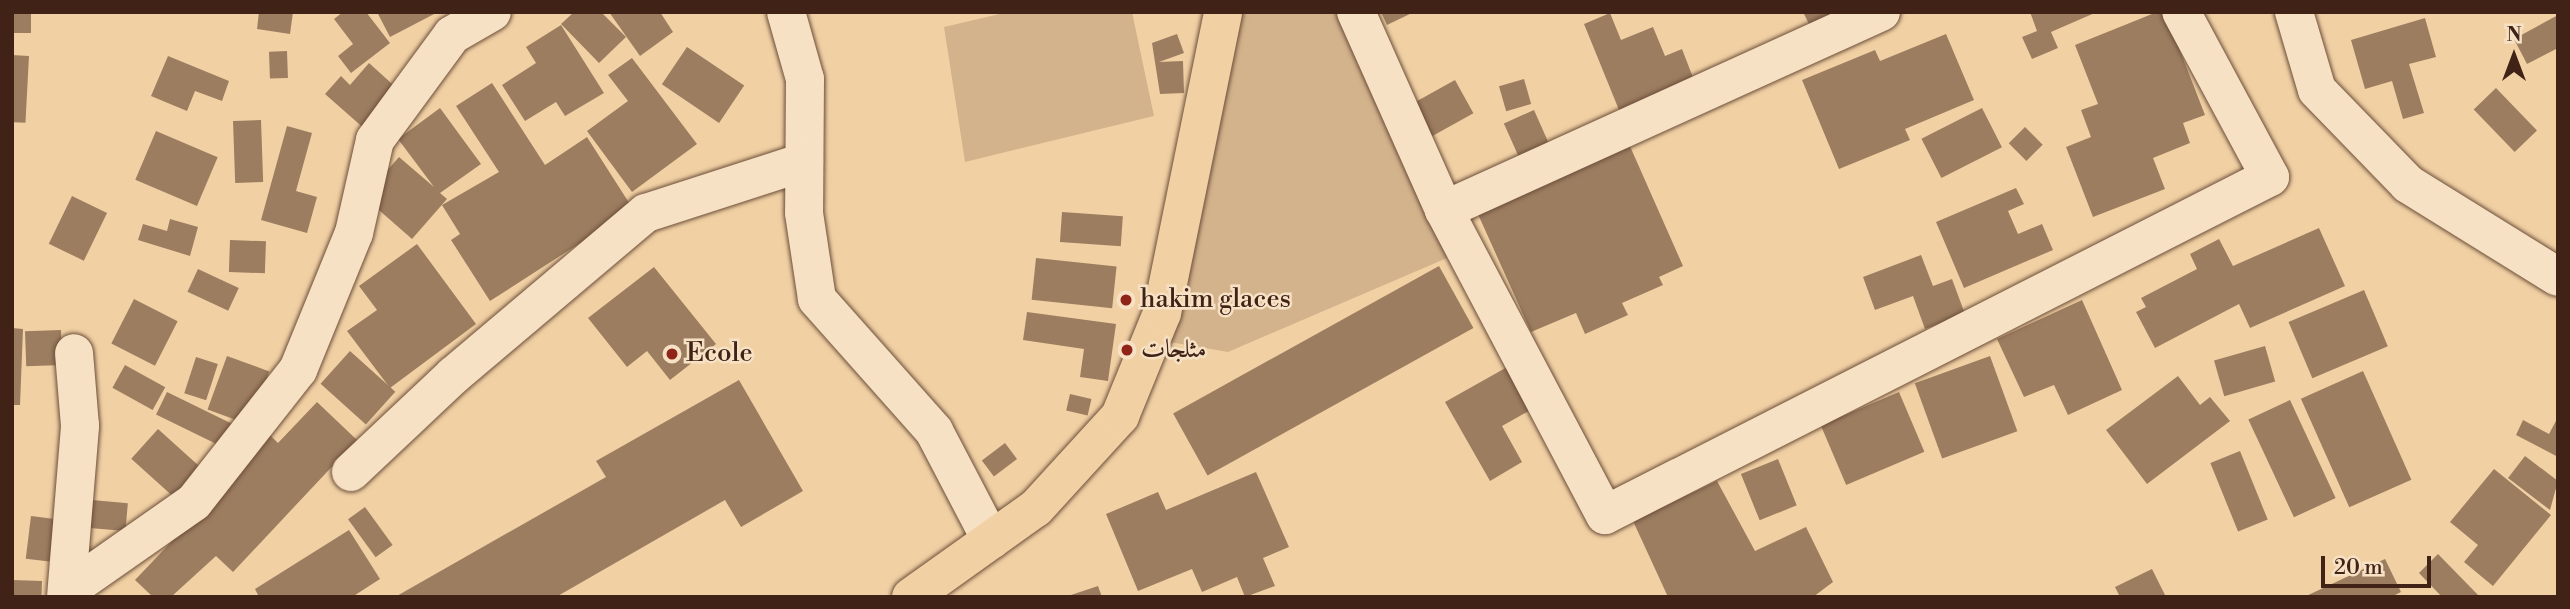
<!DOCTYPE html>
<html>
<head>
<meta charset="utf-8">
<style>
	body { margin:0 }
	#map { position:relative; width:2570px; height:609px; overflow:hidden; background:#f1d1a4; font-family:"Libre Bodoni",Amiri,serif }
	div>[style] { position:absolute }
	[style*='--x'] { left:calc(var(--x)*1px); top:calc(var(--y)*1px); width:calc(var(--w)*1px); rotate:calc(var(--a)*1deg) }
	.green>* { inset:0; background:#d3b38c }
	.building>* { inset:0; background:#9c7d60; transform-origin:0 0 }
	.roads { filter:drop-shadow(0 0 2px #6c4e3a) drop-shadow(0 0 2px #6c4e3a) }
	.minor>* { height:38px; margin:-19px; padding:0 19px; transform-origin:19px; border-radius:19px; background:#f6e1c4 }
	.major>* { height:38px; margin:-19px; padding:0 19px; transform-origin:19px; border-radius:19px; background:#f1d1a4 }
	.dots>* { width:19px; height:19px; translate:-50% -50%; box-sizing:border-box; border:4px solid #f6e1c4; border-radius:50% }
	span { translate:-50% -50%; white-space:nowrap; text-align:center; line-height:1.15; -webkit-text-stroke:5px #f6e1c4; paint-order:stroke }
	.poi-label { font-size:26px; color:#402216 }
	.left { translate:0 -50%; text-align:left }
	.frame { position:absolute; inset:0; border:14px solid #402216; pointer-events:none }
	.north { position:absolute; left:2479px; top:21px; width:70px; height:70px; -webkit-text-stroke:5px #f6e1c4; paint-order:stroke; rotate:0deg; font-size:19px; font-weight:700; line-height:28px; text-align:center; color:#402216 }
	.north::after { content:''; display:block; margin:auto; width:24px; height:32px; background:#402216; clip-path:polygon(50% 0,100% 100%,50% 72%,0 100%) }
	.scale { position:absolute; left:2321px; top:556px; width:110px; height:32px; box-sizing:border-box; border:4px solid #402216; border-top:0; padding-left:9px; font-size:21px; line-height:24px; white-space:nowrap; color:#402216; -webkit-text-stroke:5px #f6e1c4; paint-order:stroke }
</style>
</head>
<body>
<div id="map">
	<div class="green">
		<div style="clip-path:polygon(1008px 12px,1132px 12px,1154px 116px,965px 162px,944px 27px)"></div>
		<div style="clip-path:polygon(1223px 12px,1349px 12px,1447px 258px,1228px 352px,1158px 340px)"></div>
	</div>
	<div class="building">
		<div style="left:12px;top:12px;width:19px;height:21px"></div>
		<div style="clip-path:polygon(259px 12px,293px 12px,290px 34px,257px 29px)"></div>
		<div style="clip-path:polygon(343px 12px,366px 12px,390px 43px,351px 73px,338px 56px,353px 44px,334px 19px)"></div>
		<div style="clip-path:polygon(377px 12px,438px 12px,390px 37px)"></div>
		<div style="clip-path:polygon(574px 12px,601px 12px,626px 37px,599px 63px,561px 24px)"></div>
		<div style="clip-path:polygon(609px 12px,660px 12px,673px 32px,640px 56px)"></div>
		<div style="clip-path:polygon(1381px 12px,1414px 12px,1387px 25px)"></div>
		<div style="clip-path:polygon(1803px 12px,1845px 12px,1811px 28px)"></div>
		<div style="clip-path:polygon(2030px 12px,2097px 12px,2051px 32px,2058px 48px,2032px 59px,2022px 37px,2037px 31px)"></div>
		<div style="clip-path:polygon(2157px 12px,2165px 12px,2205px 115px,2183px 123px,2190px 143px,2153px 158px,2165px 189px,2093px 217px,2066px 147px,2091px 137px,2081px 110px,2098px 104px,2075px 45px)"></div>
		<div style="clip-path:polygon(1610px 13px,1621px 40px,1653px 27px,1665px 56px,1682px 49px,1694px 80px,1619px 110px,1584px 24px)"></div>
		<div style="clip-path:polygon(2558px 15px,2558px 48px,2527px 64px,2514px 39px)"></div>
		<div style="clip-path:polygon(2425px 18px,2436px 57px,2409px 64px,2424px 113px,2403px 119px,2392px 81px,2365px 89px,2351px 40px)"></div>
		<div style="clip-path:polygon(561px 25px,604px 93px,565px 116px,556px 102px,525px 121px,502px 85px,536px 63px,526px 47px)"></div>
		<div style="clip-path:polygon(1177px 34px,1184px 53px,1159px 62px,1183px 61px,1184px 93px,1160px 94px,1152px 43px)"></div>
		<div style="clip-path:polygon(1946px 34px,1974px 100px,1905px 129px,1910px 140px,1839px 169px,1802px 80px,1875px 50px,1880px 61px)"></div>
		<div style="left:687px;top:47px;width:69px;height:45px;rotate:34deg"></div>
		<div style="left:287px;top:51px;width:27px;height:18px;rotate:88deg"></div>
		<div style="left:12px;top:55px;width:17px;height:67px;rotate:3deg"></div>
		<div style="clip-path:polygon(168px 56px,229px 81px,222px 101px,195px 91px,187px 111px,151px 96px)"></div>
		<div style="clip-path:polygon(632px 58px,697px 144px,632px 192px,587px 131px,628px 101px,608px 75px)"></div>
		<div style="clip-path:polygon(369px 63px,401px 92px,367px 131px,325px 94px,341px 76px,350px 85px)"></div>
		<div style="left:1524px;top:79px;width:26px;height:26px;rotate:74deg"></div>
		<div style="left:1455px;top:80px;width:38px;height:51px;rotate:61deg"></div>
		<div style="clip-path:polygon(492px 83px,545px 165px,587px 137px,633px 209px,490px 301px,451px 240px,460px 234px,442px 205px,499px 172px,456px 106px)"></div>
		<div style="left:2496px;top:88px;width:59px;height:31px;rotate:46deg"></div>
		<div style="clip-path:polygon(440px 108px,481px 164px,440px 193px,447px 199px,412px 239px,364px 197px,399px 157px,434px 187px,398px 139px)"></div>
		<div style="left:1982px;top:108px;width:44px;height:68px;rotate:63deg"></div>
		<div style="left:1534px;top:110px;width:36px;height:33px;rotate:66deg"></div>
		<div style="left:261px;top:120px;width:62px;height:28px;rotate:88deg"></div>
		<div style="clip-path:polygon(287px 126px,312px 133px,296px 191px,317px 197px,307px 233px,261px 220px)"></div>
		<div style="left:2025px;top:127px;width:25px;height:23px;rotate:45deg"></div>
		<div style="left:156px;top:131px;width:67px;height:53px;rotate:23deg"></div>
		<div style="clip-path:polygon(1629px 144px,1683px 266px,1659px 277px,1663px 285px,1622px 303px,1628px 315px,1585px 334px,1576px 313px,1531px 332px,1477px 212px)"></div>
		<div style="clip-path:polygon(2016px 188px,2024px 204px,2008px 211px,2018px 234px,2042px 224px,2053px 250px,1964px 288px,1936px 222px)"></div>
		<div style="left:72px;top:196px;width:39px;height:53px;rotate:26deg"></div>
		<div style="left:1062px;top:212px;width:61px;height:30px;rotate:4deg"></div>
		<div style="clip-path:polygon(170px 219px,198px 227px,190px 256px,138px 240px,143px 224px,167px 231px)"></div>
		<div style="clip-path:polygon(2319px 228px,2345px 286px,2250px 328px,2239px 304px,2155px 348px,2136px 312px,2146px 307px,2141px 298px,2197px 269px,2190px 254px,2219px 239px,2233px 266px)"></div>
		<div style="left:230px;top:240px;width:36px;height:32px;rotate:2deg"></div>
		<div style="clip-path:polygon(417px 244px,476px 324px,390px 388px,347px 331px,377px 310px,359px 286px)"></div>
		<div style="clip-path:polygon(1921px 255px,1933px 286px,1952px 279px,1965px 314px,1925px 329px,1913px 296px,1875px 310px,1863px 277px)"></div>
		<div style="left:1036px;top:258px;width:81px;height:42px;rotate:6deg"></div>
		<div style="left:1439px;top:266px;width:71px;height:304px;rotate:61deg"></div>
		<div style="clip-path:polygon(654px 267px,716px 344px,670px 380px,647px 351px,627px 367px,588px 318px)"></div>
		<div style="left:198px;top:269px;width:45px;height:25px;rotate:25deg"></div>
		<div style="left:2364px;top:290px;width:61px;height:82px;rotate:67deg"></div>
		<div style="left:134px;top:299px;width:49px;height:50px;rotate:27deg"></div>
		<div style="clip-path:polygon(2082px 300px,2122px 390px,2068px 415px,2054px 385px,2024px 397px,1997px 339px)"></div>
		<div style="clip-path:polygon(1027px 312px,1116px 324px,1108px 381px,1080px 377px,1084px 349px,1023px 340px)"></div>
		<div style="clip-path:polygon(12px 328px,23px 329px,20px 405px,12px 405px)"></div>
		<div style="left:61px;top:330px;width:35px;height:36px;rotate:88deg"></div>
		<div style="left:2265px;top:346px;width:37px;height:53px;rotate:74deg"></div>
		<div style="left:350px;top:351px;width:61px;height:44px;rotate:42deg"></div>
		<div style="left:227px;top:356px;width:45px;height:57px;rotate:20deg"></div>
		<div style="left:1990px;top:356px;width:80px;height:80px;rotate:70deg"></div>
		<div style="left:196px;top:357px;width:23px;height:38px;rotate:18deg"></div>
		<div style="left:125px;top:365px;width:46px;height:26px;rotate:29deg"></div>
		<div style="clip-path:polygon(1509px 366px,1534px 408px,1502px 426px,1522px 462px,1490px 481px,1445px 402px)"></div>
		<div style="left:2363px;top:371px;width:119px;height:68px;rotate:66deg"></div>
		<div style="clip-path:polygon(2178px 376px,2200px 405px,2210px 397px,2230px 421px,2147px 484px,2106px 430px)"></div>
		<div style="clip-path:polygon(739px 380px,803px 491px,741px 527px,725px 500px,556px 597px,395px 597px,606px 477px,596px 461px)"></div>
		<div style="left:167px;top:392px;width:74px;height:25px;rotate:26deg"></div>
		<div style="left:1899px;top:392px;width:65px;height:85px;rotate:67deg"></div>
		<div style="left:1070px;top:394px;width:22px;height:17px;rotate:13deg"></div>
		<div style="left:2290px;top:400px;width:108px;height:46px;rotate:65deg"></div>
		<div style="clip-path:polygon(317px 402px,357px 440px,233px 572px,216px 556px,171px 597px,153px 597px,135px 580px,230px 480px,263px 428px,278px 443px)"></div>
		<div style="clip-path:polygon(2558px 417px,2558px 457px,2516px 435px,2523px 420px,2549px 434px)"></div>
		<div style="left:158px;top:429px;width:62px;height:40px;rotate:42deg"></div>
		<div style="left:1005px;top:443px;width:20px;height:29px;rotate:53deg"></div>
		<div style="left:2240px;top:451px;width:74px;height:32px;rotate:68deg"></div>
		<div style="clip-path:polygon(2525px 456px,2558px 481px,2550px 510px,2508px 478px)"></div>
		<div style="left:1778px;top:459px;width:50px;height:40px;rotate:68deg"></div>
		<div style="clip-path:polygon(2494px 469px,2551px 515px,2493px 586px,2464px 562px,2478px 545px,2450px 522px)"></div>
		<div style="clip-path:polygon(1256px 472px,1289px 547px,1263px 558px,1275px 586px,1245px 597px,1237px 577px,1202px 592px,1192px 569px,1138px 591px,1106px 514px,1158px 492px,1166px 510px)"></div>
		<div style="clip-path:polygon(1717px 481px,1755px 551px,1806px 527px,1833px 582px,1813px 597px,1668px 597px,1633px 521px)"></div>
		<div style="left:92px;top:500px;width:36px;height:28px;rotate:5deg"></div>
		<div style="left:365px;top:507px;width:47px;height:21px;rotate:54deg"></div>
		<div style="left:31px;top:516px;width:24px;height:43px;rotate:7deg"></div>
		<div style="clip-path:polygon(349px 530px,380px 579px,352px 597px,259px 597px,255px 589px)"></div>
		<div style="clip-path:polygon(2438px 554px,2479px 596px,2478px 597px,2442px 597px,2419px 573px)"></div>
		<div style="clip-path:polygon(2385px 559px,2401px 592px,2391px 597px,2304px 597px)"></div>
		<div style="clip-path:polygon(2152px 569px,2166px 597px,2120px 597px,2115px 587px)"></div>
		<div style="left:12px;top:580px;width:30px;height:17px;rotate:2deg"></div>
		<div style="clip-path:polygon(1098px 586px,1102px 597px,1068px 597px,1068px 596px)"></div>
	</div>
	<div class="roads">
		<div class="minor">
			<div style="--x:786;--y:12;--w:70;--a:74.2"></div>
			<div style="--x:805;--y:79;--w:134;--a:90.4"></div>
			<div style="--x:804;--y:213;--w:87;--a:81.4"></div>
			<div style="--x:817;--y:299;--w:176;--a:48.4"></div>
			<div style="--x:934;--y:431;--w:123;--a:62.4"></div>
			<div style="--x:1356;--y:12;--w:217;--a:66"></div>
			<div style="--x:1881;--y:12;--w:480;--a:155.6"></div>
			<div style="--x:1444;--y:210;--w:345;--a:62.2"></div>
			<div style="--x:1605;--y:515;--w:746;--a:-26.94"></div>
			<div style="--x:2270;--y:177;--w:187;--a:-118.3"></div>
			<div style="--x:2294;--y:12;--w:81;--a:73.6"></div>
			<div style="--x:2317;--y:90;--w:131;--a:45.9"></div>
			<div style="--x:2408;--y:184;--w:176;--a:31.8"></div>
			<div style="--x:351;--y:472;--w:141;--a:-43.3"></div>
			<div style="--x:454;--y:375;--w:251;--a:-40.2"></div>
			<div style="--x:646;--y:213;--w:166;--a:-17.9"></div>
			<div style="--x:67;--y:591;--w:155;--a:-35"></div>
			<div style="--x:194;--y:502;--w:168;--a:-51.8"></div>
			<div style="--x:298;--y:370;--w:148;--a:-67.8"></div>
			<div style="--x:354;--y:233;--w:95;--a:-77.3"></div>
			<div style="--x:375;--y:140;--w:130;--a:-53.7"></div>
			<div style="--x:452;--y:35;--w:46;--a:-29.9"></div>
			<div style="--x:66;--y:597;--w:172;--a:-85.3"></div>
			<div style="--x:80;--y:426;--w:73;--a:-94.7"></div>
		</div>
		<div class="major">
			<div style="--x:911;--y:597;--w:153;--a:-35.5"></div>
			<div style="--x:1036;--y:508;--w:125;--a:-47.6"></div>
			<div style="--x:1120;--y:416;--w:111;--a:-67.8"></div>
			<div style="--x:1162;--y:313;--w:307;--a:-78.5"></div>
		</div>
	</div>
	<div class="dots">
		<div style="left:1126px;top:300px;background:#8f2418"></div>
		<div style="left:1127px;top:350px;background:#8f2418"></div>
		<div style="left:672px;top:354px;background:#8f2418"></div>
	</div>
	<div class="poi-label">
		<span class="left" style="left:1140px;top:300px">hakim glaces</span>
		<span class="left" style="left:1141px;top:350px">مثلجات</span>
		<span class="left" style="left:686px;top:354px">Ecole</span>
	</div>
	<div class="frame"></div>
	<div class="north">N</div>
	<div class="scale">20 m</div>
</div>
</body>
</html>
